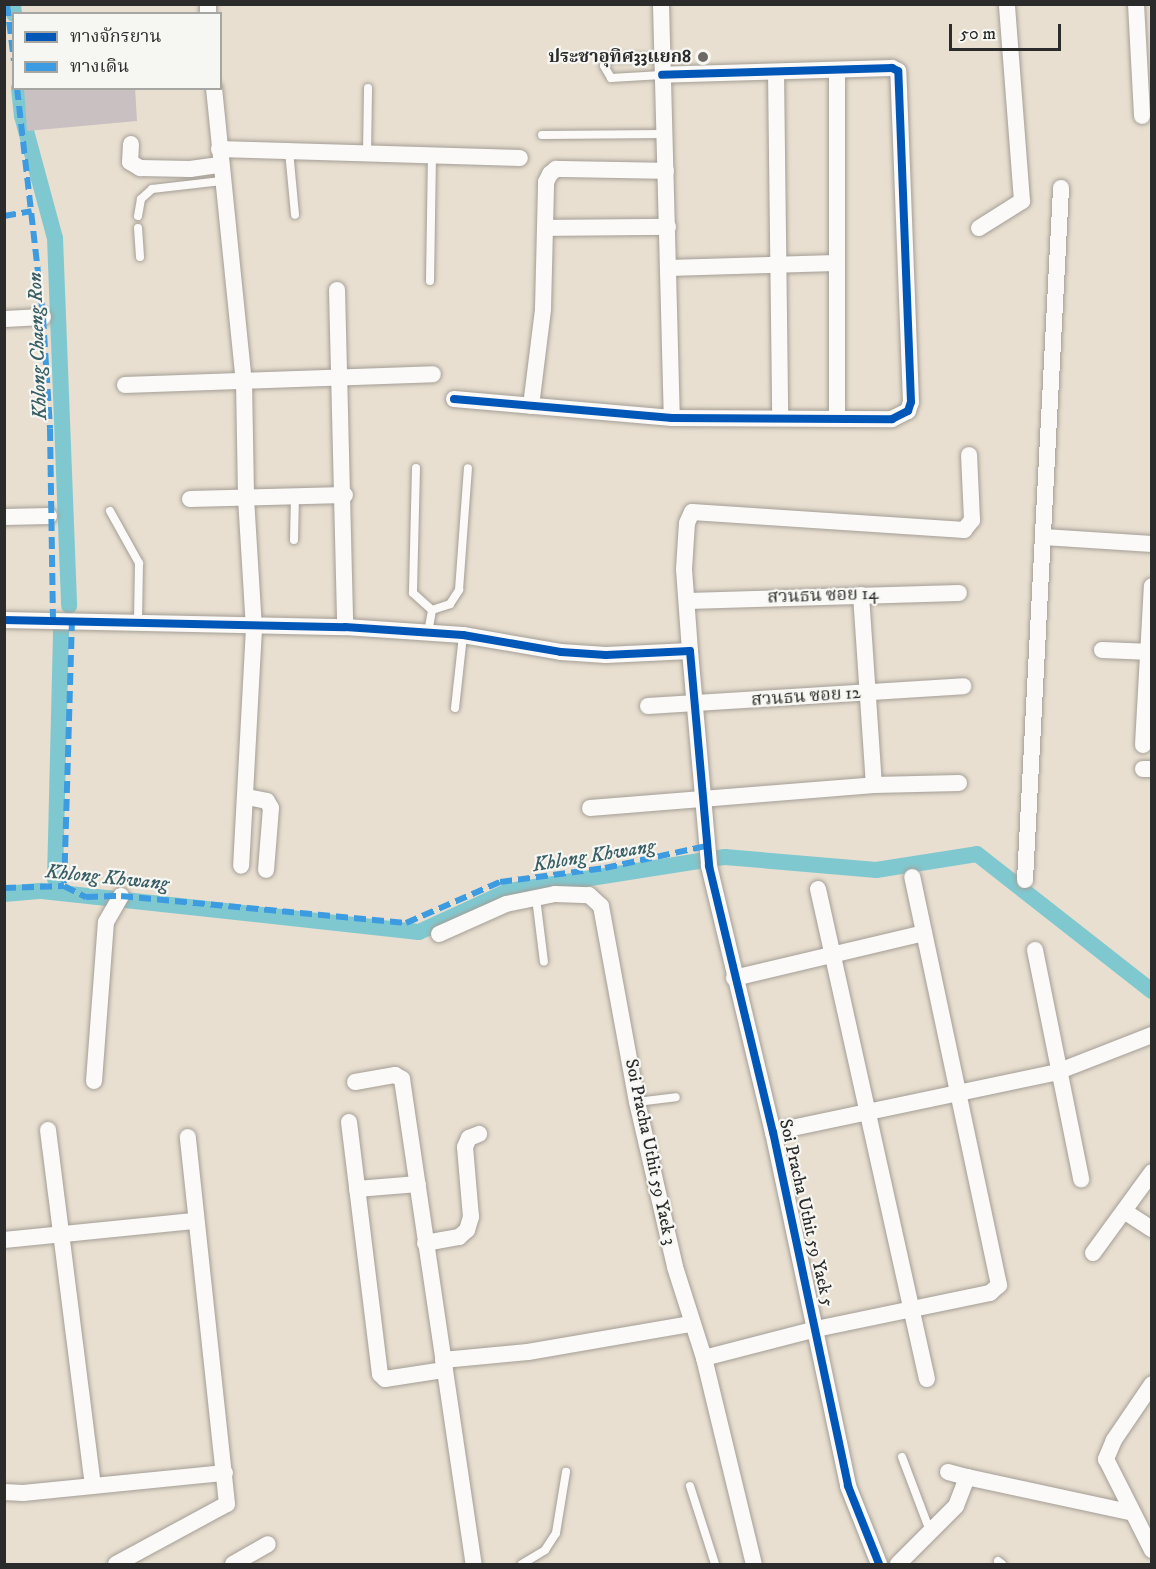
<!DOCTYPE html>
<html>
<head>
<meta charset="utf-8">
<style>
	body { margin:0 }
	#map { position:relative; width:1156px; height:1569px; overflow:hidden; background:#e8dfd0; font-family:"IM FELL DW Pica","Noto Serif Thai",serif }
	div>[style] { position:absolute }
	[style*='--x'] { left:calc(var(--x)*1px); top:calc(var(--y)*1px); width:calc(var(--w)*1px); rotate:calc(var(--a)*1deg) }
	.canal>* { height:16px; margin:-8px; padding:0 8px; transform-origin:8px; border-radius:8px; background:#80c8cf }
	.building>* { inset:0; background:#c9c0c1 }
	.roads { filter:drop-shadow(0 0 2px #a49e96) drop-shadow(0 0 2px #a49e96) }
	.lane>* { height:8px; margin:-4px; padding:0 4px; transform-origin:4px; border-radius:4px; background:#fcfaf8 }
	.street>* { height:16px; margin:-8px; padding:0 8px; transform-origin:8px; border-radius:8px; background:#fcfaf8 }
	.quiet>* { height:6px; margin-top:-3px; transform-origin:0; background:repeating-linear-gradient(90deg,#3d9ce1 0 12px,transparent 0 18px) }
	.cycleway>* { height:8px; margin:-4px; padding:0 4px; transform-origin:4px; border-radius:4px; background:#0057b8 }
	.dots>* { width:16px; height:16px; translate:-50% -50%; box-sizing:border-box; border:3px solid #f6f6f2; border-radius:50% }
	span { translate:-50% -50%; white-space:nowrap; text-align:center; line-height:1.15; -webkit-text-stroke:4.5px #f6f6f2; paint-order:stroke }
	.poi-label { font-size:18px; color:#2b2b2b; font-weight:700 }
	.right { translate:-100% -50%; text-align:right }
	.street-label { font-size:18px; color:#2b2b2b }
	.water-label { font-size:20px; color:#395e64; font-style:italic }
	.frame { position:absolute; inset:0; border:6px solid #2b2b2b; pointer-events:none }
	.legend { position:absolute; left:12px; top:12px; width:210px; height:78px; box-sizing:border-box; background:#f6f6f2; border:2px solid #a5a5a2; margin:0; padding:8px 10px; list-style:none; font-size:18px; color:#2b2b2b }
	.legend li { display:flex; align-items:center; gap:12px; height:30px }
	.legend b { width:30px; border:2px solid #a5a5a2 }
	.scale { position:absolute; left:949px; top:24px; width:112px; height:27px; box-sizing:border-box; border:3px solid #2b2b2b; border-top:0; padding-left:8px; font-size:18px; line-height:21px; white-space:nowrap; color:#2b2b2b; -webkit-text-stroke:4px #f6f6f2; paint-order:stroke }
</style>
</head>
<body>
<div id="map">
	<div class="canal">
		<div style="--x:13;--y:4;--w:10;--a:84"></div>
		<div style="--x:19;--y:88;--w:28;--a:84"></div>
		<div style="--x:22;--y:116;--w:126;--a:74.9"></div>
		<div style="--x:55;--y:238;--w:368;--a:87.8"></div>
		<div style="--x:55;--y:879;--w:249;--a:-88.6"></div>
		<div style="--x:4;--y:894;--w:38;--a:-5"></div>
		<div style="--x:42;--y:891;--w:379;--a:6.2"></div>
		<div style="--x:419;--y:932;--w:98;--a:-24.7"></div>
		<div style="--x:508;--y:891;--w:220;--a:-8.9"></div>
		<div style="--x:725;--y:857;--w:152;--a:4.9"></div>
		<div style="--x:876;--y:870;--w:102;--a:-9"></div>
		<div style="--x:977;--y:854;--w:222;--a:38.1"></div>
	</div>
	<div class="building">
		<div style="clip-path:polygon(24px 88px,135px 88px,137px 121px,27px 131px)"></div>
	</div>
	<div class="roads">
		<div class="lane">
			<div style="--x:662;--y:58;--w:53;--a:180"></div>
			<div style="--x:609;--y:58;--w:9;--a:122"></div>
			<div style="--x:604;--y:66;--w:14;--a:60"></div>
			<div style="--x:611;--y:78;--w:51;--a:-3.4"></div>
			<div style="--x:542;--y:135;--w:123;--a:-0.5"></div>
			<div style="--x:289;--y:151;--w:64;--a:84.6"></div>
			<div style="--x:367;--y:154;--w:66;--a:-89.1"></div>
			<div style="--x:138;--y:216;--w:17;--a:-80"></div>
			<div style="--x:141;--y:199;--w:15;--a:-42"></div>
			<div style="--x:152;--y:189;--w:70;--a:-6.5"></div>
			<div style="--x:138;--y:228;--w:29;--a:86"></div>
			<div style="--x:430;--y:281;--w:126;--a:-89.1"></div>
			<div style="--x:416;--y:468;--w:125;--a:91.4"></div>
			<div style="--x:413;--y:593;--w:25;--a:42"></div>
			<div style="--x:432;--y:610;--w:19;--a:-18"></div>
			<div style="--x:450;--y:604;--w:17;--a:-57"></div>
			<div style="--x:459;--y:590;--w:122;--a:-85.8"></div>
			<div style="--x:110;--y:511;--w:60;--a:60.9"></div>
			<div style="--x:139;--y:563;--w:58;--a:91"></div>
			<div style="--x:294;--y:540;--w:44;--a:-88.7"></div>
			<div style="--x:428;--y:633;--w:23;--a:-80"></div>
			<div style="--x:455;--y:708;--w:73;--a:-83.7"></div>
			<div style="--x:536;--y:898;--w:64;--a:82.9"></div>
			<div style="--x:637;--y:1102;--w:39;--a:-7"></div>
			<div style="--x:902;--y:1457;--w:79;--a:69.3"></div>
			<div style="--x:690;--y:1486;--w:82;--a:72.2"></div>
			<div style="--x:998;--y:1561;--w:5;--a:37"></div>
			<div style="--x:522;--y:1564;--w:27;--a:-31"></div>
			<div style="--x:545;--y:1550;--w:20;--a:-57"></div>
			<div style="--x:556;--y:1533;--w:62;--a:-80.7"></div>
		</div>
		<div class="street">
			<div style="--x:208;--y:4;--w:10;--a:90"></div>
			<div style="--x:661;--y:4;--w:414;--a:88.5"></div>
			<div style="--x:1136;--y:4;--w:112;--a:86.9"></div>
			<div style="--x:837;--y:70;--w:348;--a:90"></div>
			<div style="--x:776;--y:72;--w:346;--a:89.3"></div>
			<div style="--x:214;--y:88;--w:295;--a:84.2"></div>
			<div style="--x:244;--y:381;--w:117;--a:89"></div>
			<div style="--x:246;--y:498;--w:130;--a:86.5"></div>
			<div style="--x:254;--y:628;--w:238;--a:93.1"></div>
			<div style="--x:131;--y:144;--w:18;--a:93"></div>
			<div style="--x:130;--y:162;--w:12;--a:31"></div>
			<div style="--x:140;--y:168;--w:50;--a:1.1"></div>
			<div style="--x:190;--y:169;--w:30;--a:-8"></div>
			<div style="--x:219;--y:149;--w:301;--a:1.7"></div>
			<div style="--x:545;--y:228;--w:123;--a:-0.5"></div>
			<div style="--x:979;--y:228;--w:51;--a:-32.1"></div>
			<div style="--x:1022;--y:201;--w:198;--a:-94.4"></div>
			<div style="--x:668;--y:268;--w:168;--a:-1.7"></div>
			<div style="--x:337;--y:290;--w:337;--a:88.6"></div>
			<div style="--x:4;--y:319;--w:39;--a:-3"></div>
			<div style="--x:125;--y:385;--w:308;--a:-2"></div>
			<div style="--x:454;--y:399;--w:219;--a:5"></div>
			<div style="--x:672;--y:418;--w:220;--a:0.3"></div>
			<div style="--x:892;--y:419;--w:18;--a:-27"></div>
			<div style="--x:908;--y:411;--w:9;--a:-72"></div>
			<div style="--x:911;--y:402;--w:331;--a:-92.2"></div>
			<div style="--x:898;--y:71;--w:7;--a:-153"></div>
			<div style="--x:892;--y:68;--w:230;--a:178.3"></div>
			<div style="--x:531;--y:406;--w:98;--a:-82.9"></div>
			<div style="--x:543;--y:309;--w:127;--a:-88.6"></div>
			<div style="--x:546;--y:182;--w:9;--a:-63"></div>
			<div style="--x:550;--y:174;--w:8;--a:-40"></div>
			<div style="--x:556;--y:169;--w:110;--a:1"></div>
			<div style="--x:190;--y:499;--w:155;--a:-1.5"></div>
			<div style="--x:4;--y:517;--w:45;--a:-1.3"></div>
			<div style="--x:1044;--y:537;--w:108;--a:3.7"></div>
			<div style="--x:861;--y:595;--w:190;--a:86.1"></div>
			<div style="--x:687;--y:601;--w:272;--a:-1.7"></div>
			<div style="--x:4;--y:620;--w:341;--a:1.2"></div>
			<div style="--x:345;--y:627;--w:118;--a:3.9"></div>
			<div style="--x:463;--y:635;--w:99;--a:9.8"></div>
			<div style="--x:561;--y:652;--w:45;--a:3.8"></div>
			<div style="--x:606;--y:655;--w:84;--a:-2.7"></div>
			<div style="--x:690;--y:651;--w:216;--a:84.9"></div>
			<div style="--x:709;--y:866;--w:274;--a:76.5"></div>
			<div style="--x:773;--y:1132;--w:362;--a:78"></div>
			<div style="--x:848;--y:1486;--w:84;--a:68.3"></div>
			<div style="--x:1102;--y:650;--w:50;--a:2.3"></div>
			<div style="--x:690;--y:651;--w:82;--a:-94.2"></div>
			<div style="--x:684;--y:569;--w:46;--a:-86.3"></div>
			<div style="--x:687;--y:523;--w:12;--a:-66"></div>
			<div style="--x:692;--y:512;--w:273;--a:3.8"></div>
			<div style="--x:964;--y:530;--w:13;--a:-51"></div>
			<div style="--x:972;--y:520;--w:65;--a:-92.6"></div>
			<div style="--x:648;--y:706;--w:316;--a:-3.6"></div>
			<div style="--x:1143;--y:745;--w:159;--a:-86.8"></div>
			<div style="--x:1143;--y:769;--w:9;--a:0"></div>
			<div style="--x:247;--y:797;--w:20;--a:11"></div>
			<div style="--x:267;--y:801;--w:8;--a:60"></div>
			<div style="--x:271;--y:808;--w:62;--a:94.6"></div>
			<div style="--x:590;--y:808;--w:285;--a:-4.6"></div>
			<div style="--x:874;--y:785;--w:85;--a:-1.3"></div>
			<div style="--x:1025;--y:880;--w:693;--a:-87.02"></div>
			<div style="--x:818;--y:889;--w:502;--a:77.46"></div>
			<div style="--x:439;--y:934;--w:73;--a:-24.1"></div>
			<div style="--x:506;--y:904;--w:50;--a:-11.5"></div>
			<div style="--x:555;--y:894;--w:34;--a:2"></div>
			<div style="--x:589;--y:895;--w:16;--a:43"></div>
			<div style="--x:601;--y:906;--w:199;--a:79.6"></div>
			<div style="--x:637;--y:1102;--w:169;--a:77"></div>
			<div style="--x:675;--y:1267;--w:96;--a:72.3"></div>
			<div style="--x:704;--y:1358;--w:212;--a:76.4"></div>
			<div style="--x:1035;--y:950;--w:234;--a:78.6"></div>
			<div style="--x:734;--y:978;--w:195;--a:-13.3"></div>
			<div style="--x:94;--y:1081;--w:159;--a:-85.7"></div>
			<div style="--x:106;--y:922;--w:30;--a:-60"></div>
			<div style="--x:355;--y:1082;--w:41;--a:-9.9"></div>
			<div style="--x:395;--y:1075;--w:8;--a:30"></div>
			<div style="--x:402;--y:1079;--w:490;--a:81.6"></div>
			<div style="--x:349;--y:1122;--w:254;--a:83"></div>
			<div style="--x:380;--y:1374;--w:7;--a:45"></div>
			<div style="--x:385;--y:1379;--w:60;--a:-8.7"></div>
			<div style="--x:48;--y:1130;--w:357;--a:82.8"></div>
			<div style="--x:773;--y:1132;--w:290;--a:-11.9"></div>
			<div style="--x:1057;--y:1072;--w:102;--a:-21.3"></div>
			<div style="--x:357;--y:1189;--w:61;--a:-4.7"></div>
			<div style="--x:1124;--y:1211;--w:33;--a:33"></div>
			<div style="--x:4;--y:1240;--w:193;--a:-5.7"></div>
			<div style="--x:425;--y:1243;--w:35;--a:-10"></div>
			<div style="--x:459;--y:1237;--w:11;--a:-41"></div>
			<div style="--x:467;--y:1230;--w:14;--a:-73"></div>
			<div style="--x:471;--y:1217;--w:70;--a:-94.9"></div>
			<div style="--x:465;--y:1147;--w:10;--a:-66"></div>
			<div style="--x:469;--y:1138;--w:11;--a:-22"></div>
			<div style="--x:1093;--y:1253;--w:100;--a:-53.9"></div>
			<div style="--x:704;--y:1358;--w:116;--a:-14.5"></div>
			<div style="--x:816;--y:1329;--w:178;--a:-11.7"></div>
			<div style="--x:990;--y:1293;--w:12;--a:-42"></div>
			<div style="--x:999;--y:1285;--w:417;--a:-102"></div>
			<div style="--x:443;--y:1360;--w:85;--a:-5.4"></div>
			<div style="--x:528;--y:1352;--w:164;--a:-9.8"></div>
			<div style="--x:1152;--y:1384;--w:68;--a:124.2"></div>
			<div style="--x:1114;--y:1440;--w:21;--a:113"></div>
			<div style="--x:1106;--y:1459;--w:102;--a:63.2"></div>
			<div style="--x:948;--y:1472;--w:20;--a:15"></div>
			<div style="--x:4;--y:1492;--w:19;--a:3"></div>
			<div style="--x:23;--y:1493;--w:203;--a:-5.7"></div>
			<div style="--x:116;--y:1564;--w:126;--a:-28.4"></div>
			<div style="--x:227;--y:1504;--w:369;--a:-96.1"></div>
			<div style="--x:233;--y:1564;--w:40;--a:-29.7"></div>
			<div style="--x:898;--y:1564;--w:82;--a:-45"></div>
			<div style="--x:956;--y:1506;--w:31;--a:-69"></div>
			<div style="--x:967;--y:1477;--w:166;--a:12.2"></div>
		</div>
	</div>
	<div class="quiet">
		<div style="--x:7;--y:4;--w:57;--a:83"></div>
		<div style="--x:17;--y:88;--w:230;--a:83.5"></div>
		<div style="--x:43;--y:317;--w:112;--a:86.4"></div>
		<div style="--x:50;--y:429;--w:190;--a:89.1"></div>
		<div style="--x:4;--y:216;--w:28;--a:-10"></div>
		<div style="--x:72;--y:619;--w:267;--a:91.7"></div>
		<div style="--x:64;--y:886;--w:25;--a:27"></div>
		<div style="--x:86;--y:897;--w:35;--a:-2"></div>
		<div style="--x:121;--y:896;--w:286;--a:5.4"></div>
		<div style="--x:406;--y:923;--w:103;--a:-23.6"></div>
		<div style="--x:500;--y:882;--w:106;--a:-7.6"></div>
		<div style="--x:605;--y:868;--w:103;--a:-12.3"></div>
		<div style="--x:4;--y:888;--w:60;--a:-1.9"></div>
	</div>
	<div class="cycleway">
		<div style="--x:454;--y:399;--w:219;--a:5"></div>
		<div style="--x:672;--y:418;--w:220;--a:0.3"></div>
		<div style="--x:892;--y:419;--w:18;--a:-27"></div>
		<div style="--x:908;--y:411;--w:9;--a:-72"></div>
		<div style="--x:911;--y:402;--w:331;--a:-92.2"></div>
		<div style="--x:898;--y:71;--w:7;--a:-153"></div>
		<div style="--x:892;--y:68;--w:230;--a:178.3"></div>
		<div style="--x:4;--y:620;--w:341;--a:1.2"></div>
		<div style="--x:345;--y:627;--w:118;--a:3.9"></div>
		<div style="--x:463;--y:635;--w:99;--a:9.8"></div>
		<div style="--x:561;--y:652;--w:45;--a:3.8"></div>
		<div style="--x:606;--y:655;--w:84;--a:-2.7"></div>
		<div style="--x:690;--y:651;--w:216;--a:84.9"></div>
		<div style="--x:709;--y:866;--w:274;--a:76.5"></div>
		<div style="--x:773;--y:1132;--w:362;--a:78"></div>
		<div style="--x:848;--y:1486;--w:84;--a:68.3"></div>
	</div>
	<div class="dots">
		<div style="left:703px;top:57px;background:#6d6a65"></div>
	</div>
	<div class="poi-label">
		<span class="right" style="left:691px;top:57px">ประชาอุทิศ33แยก8</span>
	</div>
	<div class="street-label">
		<span style="left:823px;top:596px;rotate:-2deg">สวนธน ซอย 14</span>
		<span style="left:806px;top:697px;rotate:-4deg">สวนธน ซอย 12</span>
		<span style="left:650px;top:1152px;rotate:78deg">Soi Pracha Uthit 59 Yaek 3</span>
		<span style="left:806px;top:1213px;rotate:77deg">Soi Pracha Uthit 59 Yaek 5</span>
	</div>
	<div class="water-label">
		<span style="left:38px;top:346px;rotate:-92deg">Khlong Chaeng Ron</span>
		<span style="left:594px;top:856px;rotate:-9deg">Khlong Khwang</span>
		<span style="left:107px;top:878px;rotate:6deg">Khlong Khwang</span>
	</div>
	<div class="frame"></div>
	<ul class="legend">
	<li><b style="height:8px;background:#0057b8"></b>ทางจักรยาน</li>
	<li><b style="height:8px;background:#3d9ce1"></b>ทางเดิน</li>
	</ul>
	<div class="scale">50 m</div>
</div>
</body>
</html>
